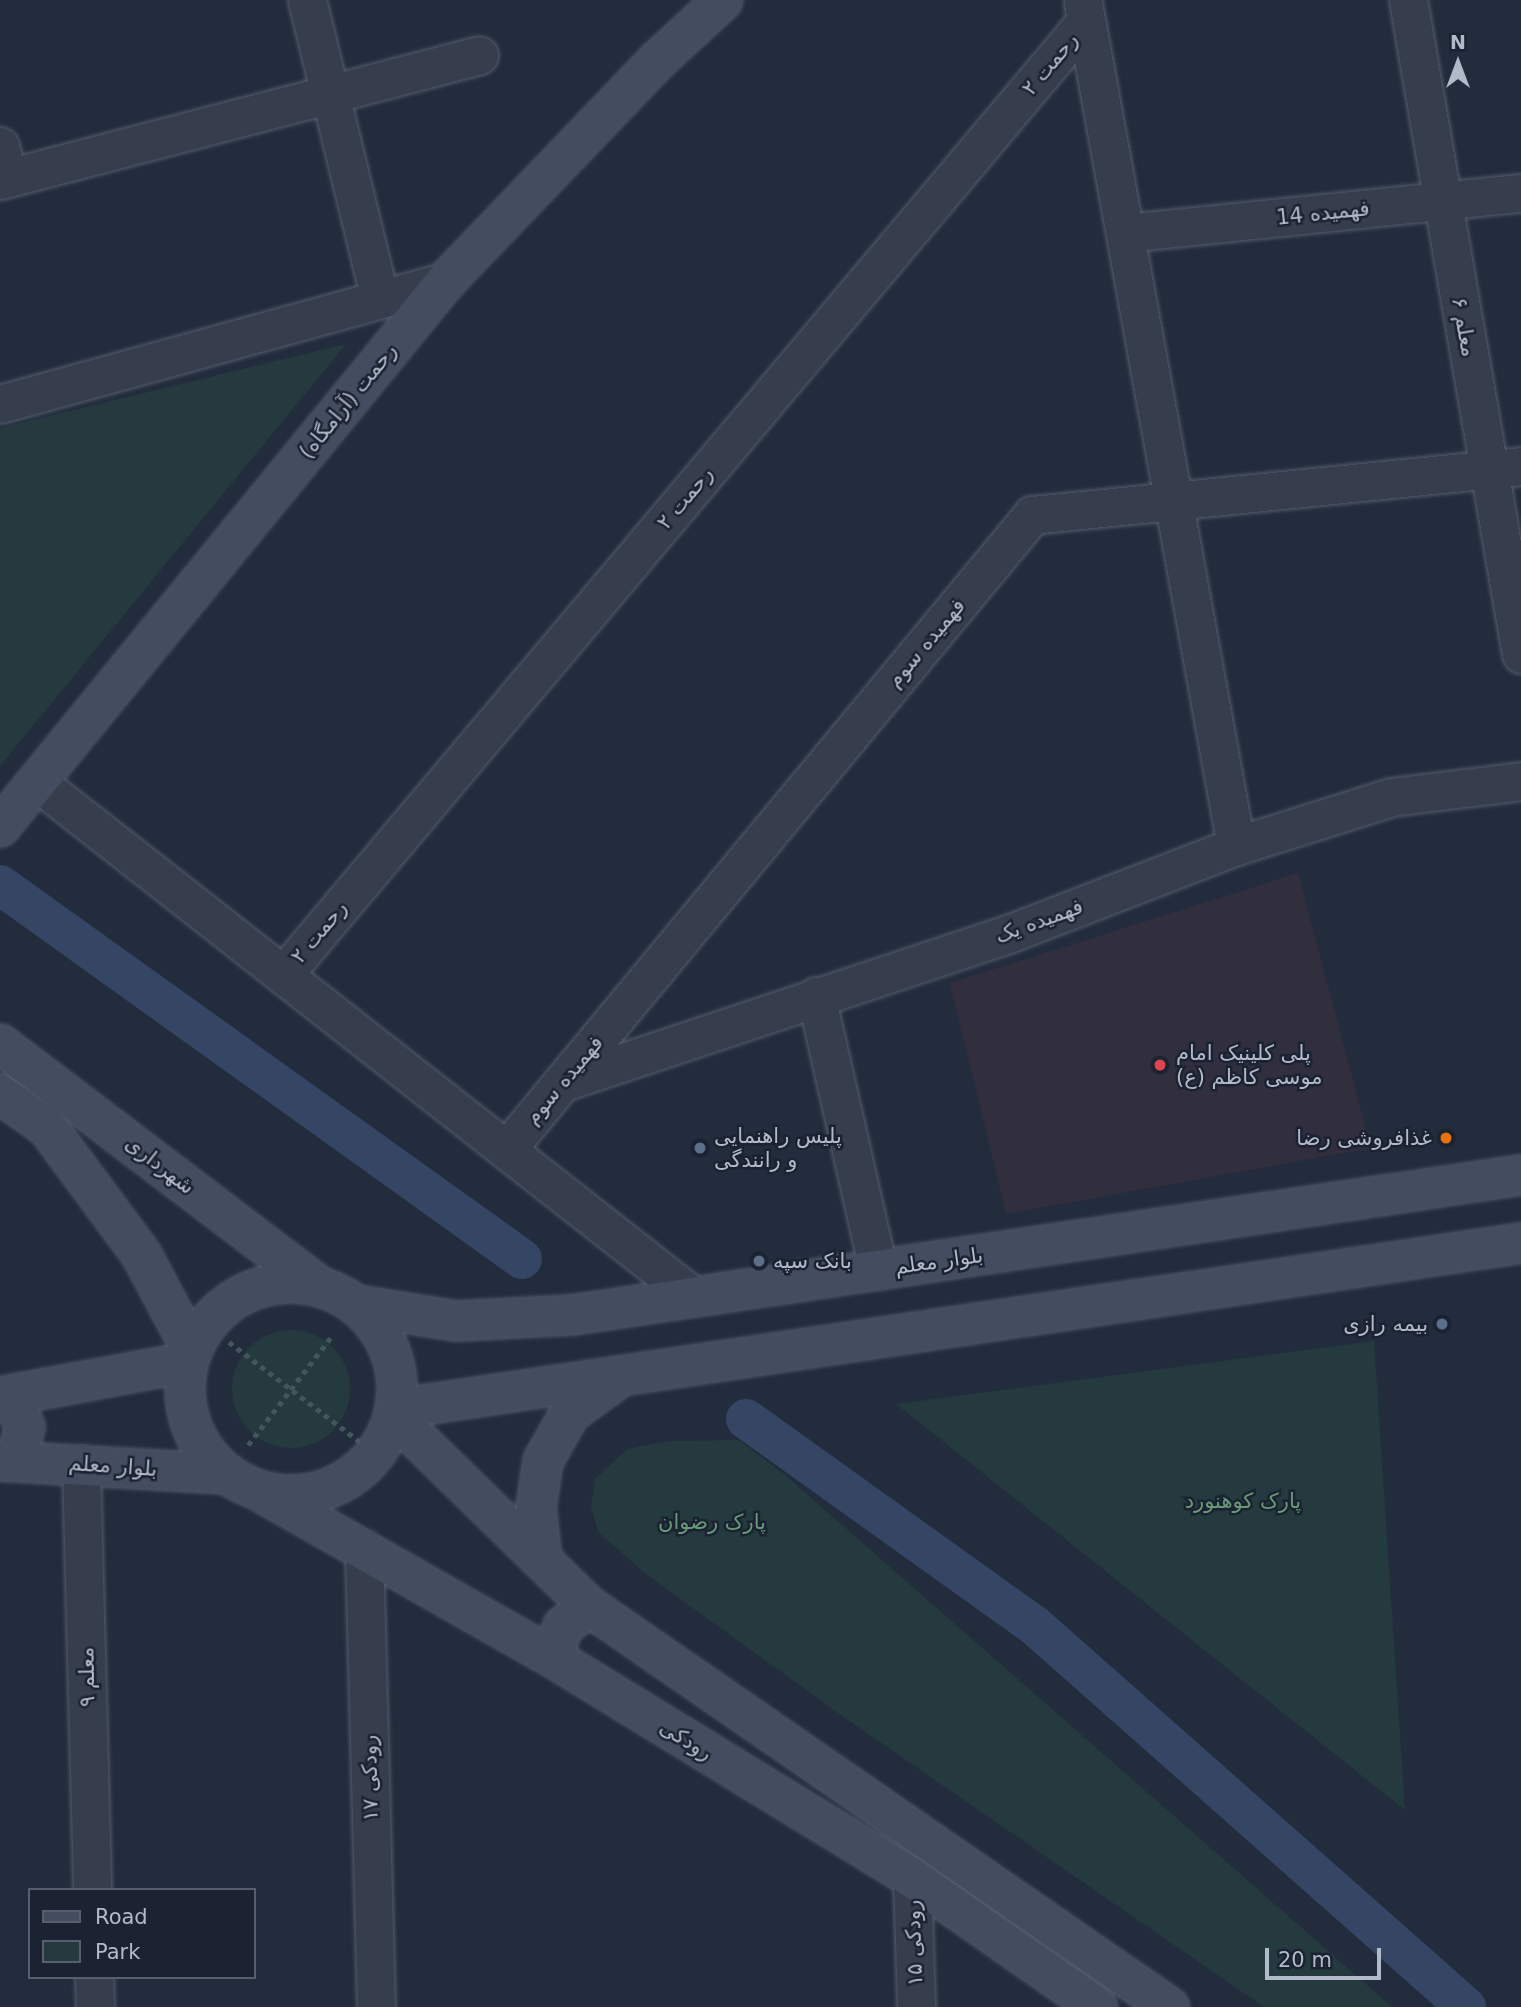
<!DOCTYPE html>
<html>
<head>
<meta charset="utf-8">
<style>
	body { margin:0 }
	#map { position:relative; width:1521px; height:2007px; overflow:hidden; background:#222c3d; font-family:"DejaVu Sans","Noto Sans Arabic",sans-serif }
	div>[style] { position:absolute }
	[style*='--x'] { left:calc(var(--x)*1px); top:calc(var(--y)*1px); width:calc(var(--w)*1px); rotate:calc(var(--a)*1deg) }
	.medical>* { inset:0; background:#312e3e }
	.green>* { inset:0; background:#243a3e }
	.round { border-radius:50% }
	.canal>* { height:40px; margin:-20px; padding:0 20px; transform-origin:20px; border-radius:20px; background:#354665 }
	.path>* { height:4.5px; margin-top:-2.25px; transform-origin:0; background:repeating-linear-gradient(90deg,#42575b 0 5px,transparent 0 10px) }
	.roads { filter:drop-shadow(0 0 2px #545c6b) drop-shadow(0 0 2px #545c6b) }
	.street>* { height:37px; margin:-18.5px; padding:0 18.5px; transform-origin:18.5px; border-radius:18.5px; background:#363e4d }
	.secondary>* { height:38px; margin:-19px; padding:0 19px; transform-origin:19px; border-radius:19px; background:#444d60 }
	.secondary>.ring { margin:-19px; padding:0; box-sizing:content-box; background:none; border:38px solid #444d60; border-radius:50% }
	.dots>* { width:19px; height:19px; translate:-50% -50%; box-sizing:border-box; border:4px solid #1b2332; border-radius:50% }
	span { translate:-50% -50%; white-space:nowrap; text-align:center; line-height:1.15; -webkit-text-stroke:5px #1b2332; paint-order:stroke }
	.street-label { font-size:21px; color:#b2b9c9 }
	.poi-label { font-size:21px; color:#b2b9c9 }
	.left { translate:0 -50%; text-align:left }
	.right { translate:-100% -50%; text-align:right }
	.park-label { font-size:21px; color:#689a77 }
	.legend { position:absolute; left:28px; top:1888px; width:228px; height:91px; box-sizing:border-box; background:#1b2332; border:2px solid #575f6e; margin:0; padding:9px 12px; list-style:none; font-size:21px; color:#b2b9c9 }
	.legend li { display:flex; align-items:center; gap:14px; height:35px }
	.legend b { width:35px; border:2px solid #575f6e }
	.north { position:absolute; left:1423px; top:28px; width:70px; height:70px; -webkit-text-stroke:5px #1b2332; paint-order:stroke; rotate:0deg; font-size:19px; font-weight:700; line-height:28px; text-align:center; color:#b2b9c9 }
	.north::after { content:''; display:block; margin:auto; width:24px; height:32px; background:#b2b9c9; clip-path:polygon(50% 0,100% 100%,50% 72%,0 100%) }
	.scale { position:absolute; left:1265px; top:1948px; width:116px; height:32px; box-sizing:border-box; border:4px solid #b2b9c9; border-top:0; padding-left:9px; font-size:21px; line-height:24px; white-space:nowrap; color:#b2b9c9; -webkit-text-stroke:5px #1b2332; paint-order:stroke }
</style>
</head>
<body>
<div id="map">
	<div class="medical">
		<div style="clip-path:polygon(1298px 873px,1371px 1148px,1006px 1214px,950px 983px)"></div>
	</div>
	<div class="green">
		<div style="clip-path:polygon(346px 344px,0 766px,0 428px)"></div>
		<div class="round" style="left:232px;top:1330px;width:118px;height:118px"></div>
		<div style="clip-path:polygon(1374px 1341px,1405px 1810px,896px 1404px)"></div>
		<div style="clip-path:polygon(739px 1440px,784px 1474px,1392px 2007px,1264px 2007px,845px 1718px,647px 1575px,598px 1532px,591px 1506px,595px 1479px,627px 1449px,669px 1441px)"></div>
	</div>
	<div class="canal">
		<div style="--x:0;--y:885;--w:642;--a:35.62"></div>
		<div style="--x:746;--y:1419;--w:354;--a:35.6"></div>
		<div style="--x:1034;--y:1625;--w:577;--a:41.49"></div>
	</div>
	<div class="path">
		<div style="--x:229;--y:1342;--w:170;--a:37.3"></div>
		<div style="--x:248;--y:1445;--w:138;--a:-52.4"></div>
	</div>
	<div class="roads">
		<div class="street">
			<div style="--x:307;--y:0;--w:308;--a:76.3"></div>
			<div style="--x:1408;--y:0;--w:664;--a:80.2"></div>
			<div style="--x:1083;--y:3;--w:857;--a:79.71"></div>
			<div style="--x:0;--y:146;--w:33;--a:76"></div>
			<div style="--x:0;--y:180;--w:495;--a:-14.6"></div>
			<div style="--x:1125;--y:233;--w:398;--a:-5.8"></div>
			<div style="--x:0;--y:404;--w:463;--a:-15.4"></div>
			<div style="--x:37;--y:782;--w:835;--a:38.09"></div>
			<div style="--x:283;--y:975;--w:1247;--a:-49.91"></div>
			<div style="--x:816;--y:996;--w:281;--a:77.2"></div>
			<div style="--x:563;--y:1082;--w:469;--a:-18.4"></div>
			<div style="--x:1008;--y:934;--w:244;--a:-21.1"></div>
			<div style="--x:1236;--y:846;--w:163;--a:-17.5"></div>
			<div style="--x:1391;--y:797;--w:131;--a:-7"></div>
			<div style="--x:506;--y:1150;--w:825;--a:-50.36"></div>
			<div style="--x:1032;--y:515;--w:491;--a:-5.7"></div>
			<div style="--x:81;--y:1464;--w:426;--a:88.5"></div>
			<div style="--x:364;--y:1549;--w:458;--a:88.5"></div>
			<div style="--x:912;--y:1878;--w:129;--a:88.2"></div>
			<div style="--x:94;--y:1977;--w:30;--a:88"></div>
		</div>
		<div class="secondary">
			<div style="--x:0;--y:827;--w:705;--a:-50.76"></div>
			<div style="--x:446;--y:281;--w:306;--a:-46.2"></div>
			<div style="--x:658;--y:60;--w:88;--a:-42.7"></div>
			<div style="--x:0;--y:1044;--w:400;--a:37.2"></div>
			<div style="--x:0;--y:1094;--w:57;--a:35.1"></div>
			<div style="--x:47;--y:1127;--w:158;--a:53.5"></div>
			<div style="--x:141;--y:1254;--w:109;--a:62"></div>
			<div class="ring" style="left:185px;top:1283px;width:174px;height:174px"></div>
			<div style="--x:356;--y:1305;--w:101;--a:9.1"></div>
			<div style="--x:456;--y:1321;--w:116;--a:-3"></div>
			<div style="--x:572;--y:1315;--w:959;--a:-8.39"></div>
			<div style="--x:11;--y:1396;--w:34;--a:66"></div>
			<div style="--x:25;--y:1427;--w:34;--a:105"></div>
			<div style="--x:0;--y:1397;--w:191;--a:-10.5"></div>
			<div style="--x:396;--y:1409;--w:1137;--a:-8.39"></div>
			<div style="--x:395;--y:1417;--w:272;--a:44.3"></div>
			<div style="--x:590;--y:1607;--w:704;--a:34.64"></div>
			<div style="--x:0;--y:1461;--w:226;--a:3.3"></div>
			<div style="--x:263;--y:1493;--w:332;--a:29.6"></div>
			<div style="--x:552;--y:1657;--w:422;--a:31.5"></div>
			<div style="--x:912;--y:1878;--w:226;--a:34.9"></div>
			<div style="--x:542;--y:1560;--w:52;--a:-96.6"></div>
			<div style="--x:536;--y:1508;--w:48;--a:-81.5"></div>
			<div style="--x:543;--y:1461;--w:55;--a:-60.6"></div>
			<div style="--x:570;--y:1413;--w:57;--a:-35.7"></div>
			<div style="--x:552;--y:1657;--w:33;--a:-70"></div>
			<div style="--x:563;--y:1626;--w:33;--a:-35"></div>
		</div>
	</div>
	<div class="dots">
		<div style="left:1160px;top:1065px;background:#e0444e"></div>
		<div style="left:1446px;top:1138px;background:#e8710a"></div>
		<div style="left:700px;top:1148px;background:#5c6f8a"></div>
		<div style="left:759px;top:1261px;background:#5c6f8a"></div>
		<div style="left:1442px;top:1324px;background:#5c6f8a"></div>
	</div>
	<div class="street-label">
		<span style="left:1050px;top:64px;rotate:-50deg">رحمت ۲</span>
		<span style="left:1323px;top:213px;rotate:-6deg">فهمیده 14</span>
		<span style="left:1464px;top:327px;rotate:80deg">معلم ۶</span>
		<span style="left:348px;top:401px;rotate:-51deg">رحمت (آرامگاه)</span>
		<span style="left:685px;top:498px;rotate:-50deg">رحمت ۲</span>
		<span style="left:926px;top:643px;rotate:-50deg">فهمیده سوم</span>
		<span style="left:1039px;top:921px;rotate:-20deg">فهمیده یک</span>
		<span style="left:319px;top:932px;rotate:-50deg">رحمت ۲</span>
		<span style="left:564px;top:1080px;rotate:-50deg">فهمیده سوم</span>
		<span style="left:160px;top:1165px;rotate:38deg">شهرداری</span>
		<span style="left:939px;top:1261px;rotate:-8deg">بلوار معلم</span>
		<span style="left:113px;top:1466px;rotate:4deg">بلوار معلم</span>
		<span style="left:87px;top:1677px;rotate:-91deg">معلم ۹</span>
		<span style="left:686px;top:1740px;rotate:32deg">رودکی</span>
		<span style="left:370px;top:1778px;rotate:-91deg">رودکی ۱۷</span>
		<span style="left:914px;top:1943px;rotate:-92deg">رودکی ۱۵</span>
	</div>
	<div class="poi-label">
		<span class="left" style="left:1176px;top:1065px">پلی کلینیک امام<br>موسی کاظم (ع)</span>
		<span class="left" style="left:714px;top:1148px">پلیس راهنمایی<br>و رانندگی</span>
		<span class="right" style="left:1432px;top:1138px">غذافروشی رضا</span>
		<span class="left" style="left:773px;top:1261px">بانک سپه</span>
		<span class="right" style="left:1428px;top:1324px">بیمه رازی</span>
	</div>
	<div class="park-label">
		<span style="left:1243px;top:1501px">پارک کوهنورد</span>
		<span style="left:712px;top:1522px">پارک رضوان</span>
	</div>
	<ul class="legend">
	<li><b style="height:9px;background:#444d60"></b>Road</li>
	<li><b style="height:19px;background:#243a3e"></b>Park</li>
	</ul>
	<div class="north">N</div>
	<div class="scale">20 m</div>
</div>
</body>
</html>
